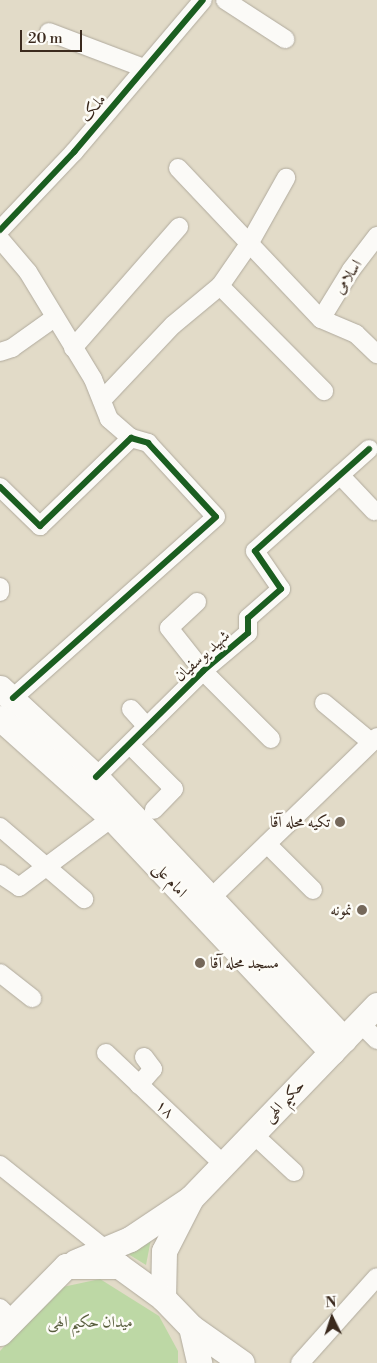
<!DOCTYPE html>
<html>
<head>
<meta charset="utf-8">
<style>
	body { margin:0 }
	#map { position:relative; width:377px; height:1363px; overflow:hidden; background:#e2dbc8; font-family:"Libre Bodoni",Amiri,serif }
	div>[style] { position:absolute }
	[style*='--x'] { left:calc(var(--x)*1px); top:calc(var(--y)*1px); width:calc(var(--w)*1px); rotate:calc(var(--a)*1deg) }
	.green>* { inset:0; background:#bdd8a5 }
	.roads { filter:drop-shadow(0 0 1px #b0aa9d) drop-shadow(0 0 1px #b0aa9d) }
	.street>* { height:18px; margin:-9px; padding:0 9px; transform-origin:9px; border-radius:9px; background:#fbfaf7 }
	.secondary>* { height:25px; margin:-12.5px; padding:0 12.5px; transform-origin:12.5px; border-radius:12.5px; background:#fbfaf7 }
	.cycleway>* { height:6px; margin:-3px; padding:0 3px; transform-origin:3px; border-radius:3px; background:#1b5e20 }
	.dots>* { width:14px; height:14px; translate:-50% -50%; box-sizing:border-box; border:2px solid #fdfcf7; border-radius:50% }
	span { translate:-50% -50%; white-space:nowrap; text-align:center; line-height:1.15; -webkit-text-stroke:5px #fdfcf7; paint-order:stroke }
	.street-label { font-size:16px; color:#3b2a1e }
	.poi-label { font-size:16px; color:#3b2a1e }
	.right { translate:-100% -50%; text-align:right }
	.left { translate:0 -50%; text-align:left }
	.park-label { font-size:16px; color:#595e3e }
	.north { position:absolute; left:307px; top:1293px; width:50px; height:50px; -webkit-text-stroke:4px #fdfcf7; paint-order:stroke; rotate:356deg; font-size:14px; font-weight:700; line-height:20px; text-align:center; color:#3b2a1e }
	.north::after { content:''; display:block; margin:auto; width:18px; height:22px; background:#3b2a1e; clip-path:polygon(50% 0,100% 100%,50% 72%,0 100%) }
	.scale { position:absolute; left:20px; top:30px; width:62px; height:22px; box-sizing:border-box; border:2px solid #3b2a1e; border-top:0; padding-left:6px; font-size:15px; line-height:18px; white-space:nowrap; color:#3b2a1e; -webkit-text-stroke:4px #fdfcf7; paint-order:stroke }
</style>
</head>
<body>
<div id="map">
	<div class="green">
		<div style="clip-path:polygon(151px 1239px,146px 1265px,125px 1252px)"></div>
		<div style="clip-path:polygon(100px 1279px,159px 1316px,178px 1351px,178px 1363px,0 1363px,0 1351px,58px 1288px)"></div>
	</div>
	<div class="roads">
		<div class="street">
			<div style="--x:225;--y:0;--w:72;--a:33"></div>
			<div style="--x:49;--y:32;--w:102;--a:20.8"></div>
			<div style="--x:178;--y:168;--w:208;--a:46.6"></div>
			<div style="--x:321;--y:319;--w:38;--a:23"></div>
			<div style="--x:356;--y:334;--w:29;--a:44"></div>
			<div style="--x:0;--y:230;--w:108;--a:-46.5"></div>
			<div style="--x:74;--y:152;--w:199;--a:-49.7"></div>
			<div style="--x:0;--y:239;--w:43;--a:49.7"></div>
			<div style="--x:28;--y:272;--w:125;--a:58.7"></div>
			<div style="--x:93;--y:379;--w:43;--a:68.2"></div>
			<div style="--x:109;--y:419;--w:29;--a:41"></div>
			<div style="--x:220;--y:286;--w:148;--a:45.3"></div>
			<div style="--x:321;--y:319;--w:57;--a:-58.5"></div>
			<div style="--x:351;--y:270;--w:43;--a:-52.6"></div>
			<div style="--x:73;--y:348;--w:161;--a:-48.8"></div>
			<div style="--x:0;--y:352;--w:13;--a:-18"></div>
			<div style="--x:12;--y:348;--w:52;--a:-35.5"></div>
			<div style="--x:102;--y:400;--w:103;--a:-46.6"></div>
			<div style="--x:173;--y:325;--w:61;--a:-39.7"></div>
			<div style="--x:220;--y:286;--w:51;--a:-55.4"></div>
			<div style="--x:249;--y:244;--w:76;--a:-60.7"></div>
			<div style="--x:340;--y:475;--w:50;--a:46.6"></div>
			<div style="--x:0;--y:487;--w:56;--a:44.3"></div>
			<div style="--x:40;--y:526;--w:127;--a:-44"></div>
			<div style="--x:131;--y:438;--w:18;--a:16"></div>
			<div style="--x:148;--y:443;--w:100;--a:47.4"></div>
			<div style="--x:216;--y:517;--w:272;--a:138.3"></div>
			<div style="--x:0;--y:587;--w:5;--a:90"></div>
			<div style="--x:197;--y:602;--w:38;--a:137"></div>
			<div style="--x:169;--y:628;--w:55;--a:51.7"></div>
			<div style="--x:203;--y:671;--w:96;--a:45"></div>
			<div style="--x:324;--y:703;--w:61;--a:39.7"></div>
			<div style="--x:131;--y:709;--w:24;--a:48"></div>
			<div style="--x:130;--y:745;--w:62;--a:45"></div>
			<div style="--x:174;--y:789;--w:29;--a:134"></div>
			<div style="--x:96;--y:777;--w:151;--a:-44.7"></div>
			<div style="--x:203;--y:671;--w:59;--a:-40.2"></div>
			<div style="--x:248;--y:633;--w:15;--a:-90"></div>
			<div style="--x:248;--y:618;--w:44;--a:-41.3"></div>
			<div style="--x:281;--y:589;--w:46;--a:-124.4"></div>
			<div style="--x:255;--y:551;--w:153;--a:-41.8"></div>
			<div style="--x:0;--y:827;--w:111;--a:40.6"></div>
			<div style="--x:267;--y:844;--w:65;--a:45"></div>
			<div style="--x:0;--y:874;--w:23;--a:34"></div>
			<div style="--x:19;--y:887;--w:116;--a:-36.6"></div>
			<div style="--x:212;--y:897;--w:230;--a:-44.1"></div>
			<div style="--x:0;--y:973;--w:41;--a:38"></div>
			<div style="--x:360;--y:1023;--w:24;--a:45"></div>
			<div style="--x:106;--y:1053;--w:161;--a:43.5"></div>
			<div style="--x:139;--y:1085;--w:21;--a:-49"></div>
			<div style="--x:153;--y:1069;--w:15;--a:-127"></div>
			<div style="--x:253;--y:1134;--w:56;--a:42.8"></div>
			<div style="--x:0;--y:1165;--w:134;--a:38.7"></div>
			<div style="--x:0;--y:1308;--w:17;--a:45"></div>
			<div style="--x:300;--y:1363;--w:115;--a:-48.2"></div>
		</div>
		<div class="secondary">
			<div style="--x:0;--y:688;--w:131;--a:42.8"></div>
			<div style="--x:96;--y:777;--w:361;--a:46.6"></div>
			<div style="--x:0;--y:718;--w:150;--a:41.8"></div>
			<div style="--x:112;--y:818;--w:321;--a:46.8"></div>
			<div style="--x:191;--y:1198;--w:268;--a:-46.1"></div>
			<div style="--x:75;--y:1262;--w:60;--a:-22.7"></div>
			<div style="--x:130;--y:1239;--w:73;--a:-33.9"></div>
			<div style="--x:191;--y:1198;--w:59;--a:117"></div>
			<div style="--x:164;--y:1251;--w:47;--a:91.2"></div>
			<div style="--x:191;--y:1327;--w:62;--a:35.2"></div>
			<div style="--x:0;--y:1333;--w:94;--a:-45.4"></div>
			<div style="--x:66;--y:1266;--w:53;--a:0"></div>
			<div style="--x:119;--y:1266;--w:54;--a:36"></div>
			<div style="--x:163;--y:1298;--w:40;--a:46"></div>
			<div style="--x:191;--y:1327;--w:37;--a:77"></div>
		</div>
	</div>
	<div class="cycleway">
		<div style="--x:0;--y:230;--w:108;--a:-46.5"></div>
		<div style="--x:74;--y:152;--w:199;--a:-49.7"></div>
		<div style="--x:0;--y:487;--w:56;--a:44.3"></div>
		<div style="--x:40;--y:526;--w:127;--a:-44"></div>
		<div style="--x:131;--y:438;--w:18;--a:16"></div>
		<div style="--x:148;--y:443;--w:100;--a:47.4"></div>
		<div style="--x:216;--y:517;--w:272;--a:138.3"></div>
		<div style="--x:96;--y:777;--w:151;--a:-44.7"></div>
		<div style="--x:203;--y:671;--w:59;--a:-40.2"></div>
		<div style="--x:248;--y:633;--w:15;--a:-90"></div>
		<div style="--x:248;--y:618;--w:44;--a:-41.3"></div>
		<div style="--x:281;--y:589;--w:46;--a:-124.4"></div>
		<div style="--x:255;--y:551;--w:153;--a:-41.8"></div>
	</div>
	<div class="dots">
		<div style="left:340px;top:822px;background:#75685a"></div>
		<div style="left:362px;top:910px;background:#75685a"></div>
		<div style="left:200px;top:963px;background:#75685a"></div>
	</div>
	<div class="street-label">
		<span style="left:93px;top:108px;rotate:-50deg">ملک</span>
		<span style="left:348px;top:277px;rotate:-57deg">اسلامی</span>
		<span style="left:202px;top:656px;rotate:-42deg">شهید یوسفیان</span>
		<span style="left:170px;top:880px;rotate:47deg">امام علی</span>
		<span style="left:284px;top:1101px;rotate:-46deg">حکیم الهی</span>
		<span style="left:165px;top:1109px;rotate:43deg">۱۸</span>
	</div>
	<div class="poi-label">
		<span class="right" style="left:330px;top:822px">تکیه محله آقا</span>
		<span class="right" style="left:352px;top:910px">نمونه</span>
		<span class="left" style="left:210px;top:963px">مسجد محله آقا</span>
	</div>
	<div class="park-label">
		<span style="left:90px;top:1322px">میدان حکیم الهی</span>
	</div>
	<div class="north">N</div>
	<div class="scale">20 m</div>
</div>
</body>
</html>
